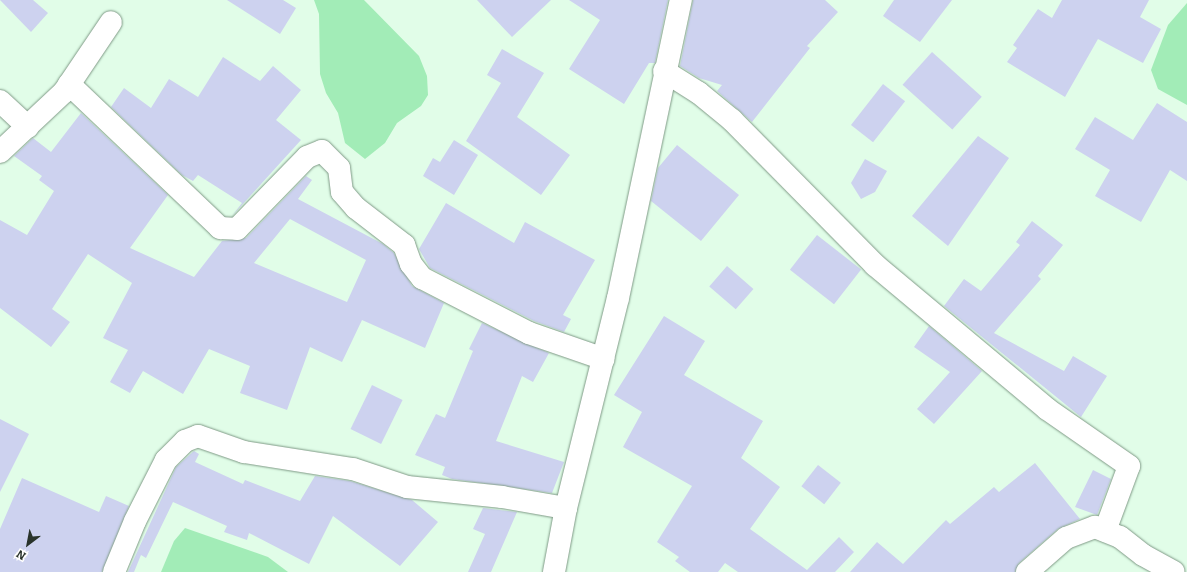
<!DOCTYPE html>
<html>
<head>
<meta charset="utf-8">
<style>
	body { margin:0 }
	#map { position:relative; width:1187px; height:572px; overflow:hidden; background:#e1fde8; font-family:Bitter,serif }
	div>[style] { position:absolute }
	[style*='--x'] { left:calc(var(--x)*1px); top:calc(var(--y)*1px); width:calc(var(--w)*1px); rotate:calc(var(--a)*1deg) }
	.water>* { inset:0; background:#a2ecb7 }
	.building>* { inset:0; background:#cdd2ef; transform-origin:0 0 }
	.roads { filter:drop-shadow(0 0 1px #7f9a86) drop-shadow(0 0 1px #7f9a86) }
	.minor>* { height:22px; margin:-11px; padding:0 11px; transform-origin:11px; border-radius:11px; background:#fff }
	span { translate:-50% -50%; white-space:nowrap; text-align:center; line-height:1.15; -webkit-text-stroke:3.5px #fff; paint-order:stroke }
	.north { position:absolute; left:8px; top:524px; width:40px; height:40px; -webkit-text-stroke:3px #fff; paint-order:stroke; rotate:212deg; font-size:11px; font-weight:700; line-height:16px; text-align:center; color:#29332b }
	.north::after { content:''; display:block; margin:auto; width:14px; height:18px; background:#29332b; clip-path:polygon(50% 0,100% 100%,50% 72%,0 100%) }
</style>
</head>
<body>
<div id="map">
	<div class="water">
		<div style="clip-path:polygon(314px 0,364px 0,419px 56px,427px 76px,428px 95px,421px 106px,397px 123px,385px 143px,365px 159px,345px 143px,338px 113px,326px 93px,320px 74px,319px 14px)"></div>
		<div style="clip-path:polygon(1187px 3px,1187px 105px,1158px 89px,1151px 70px,1168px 25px)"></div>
		<div style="clip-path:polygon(185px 528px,268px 557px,288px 572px,161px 572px,174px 541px)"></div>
	</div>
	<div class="building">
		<div style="clip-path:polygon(0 0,33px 0,48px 13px,31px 32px)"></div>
		<div style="clip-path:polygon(227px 0,283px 0,296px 8px,280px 34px)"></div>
		<div style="clip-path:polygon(477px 0,551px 0,512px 37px)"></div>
		<div style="clip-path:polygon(569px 0,668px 0,655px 63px,649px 63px,624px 104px,569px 69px,600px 20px)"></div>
		<div style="clip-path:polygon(693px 0,825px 0,838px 12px,807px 46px,810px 48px,752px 122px,717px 91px,722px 85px,699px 78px,680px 66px)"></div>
		<div style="clip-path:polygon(894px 0,952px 0,920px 42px,883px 16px)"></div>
		<div style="clip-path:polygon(1062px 0,1149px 0,1140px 17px,1161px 29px,1143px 63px,1098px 39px,1065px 97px,1007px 62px,1017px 48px,1013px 45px,1038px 9px,1052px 18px)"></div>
		<div style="clip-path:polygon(502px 49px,544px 73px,517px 117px,570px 155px,541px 195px,466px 141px,501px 83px,487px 75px)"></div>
		<div style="left:932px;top:52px;width:67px;height:44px;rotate:42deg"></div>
		<div style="clip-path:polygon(223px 57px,260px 81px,273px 66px,301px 90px,276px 120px,301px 140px,232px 216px,242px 203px,198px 175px,193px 181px,182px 175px,111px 107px,124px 88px,151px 108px,169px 79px,198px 97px)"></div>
		<div style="left:883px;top:84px;width:28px;height:52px;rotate:38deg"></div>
		<div style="clip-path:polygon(1157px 103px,1187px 122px,1187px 181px,1170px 170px,1141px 222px,1095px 196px,1110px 170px,1075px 149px,1095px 117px,1133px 140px)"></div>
		<div style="clip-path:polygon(evenodd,81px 113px,168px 195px,130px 248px,194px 277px,222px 241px,246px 238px,306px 176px,312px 180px,298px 199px,383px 244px,394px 253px,412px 286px,444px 303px,425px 348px,362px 320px,342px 362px,310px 347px,287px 410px,240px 393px,250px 366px,209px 349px,183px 394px,143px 371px,130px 393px,110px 382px,128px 350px,103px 338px,132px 283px,88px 254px,52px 309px,70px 322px,51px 347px,0 308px,0 220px,27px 235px,54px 191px,39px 180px,42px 176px,14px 156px,33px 138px,51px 152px,81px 113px,290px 219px,366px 260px,347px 302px,254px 263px,290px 219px)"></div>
		<div style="clip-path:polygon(978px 136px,1009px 158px,948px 246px,912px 216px)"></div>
		<div style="clip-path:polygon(454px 140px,478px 155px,454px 195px,423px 176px,433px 158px,440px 162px)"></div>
		<div style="clip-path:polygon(677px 145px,739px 195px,701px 241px,651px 201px,658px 168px)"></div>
		<div style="clip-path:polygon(865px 159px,887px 171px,875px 192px,861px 199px,851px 183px)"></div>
		<div style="clip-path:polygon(446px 203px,514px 243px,525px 222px,595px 260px,563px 315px,571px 319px,564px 332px,534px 321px,430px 268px,419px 249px)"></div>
		<div style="clip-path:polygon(1032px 221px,1063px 245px,1038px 276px,1041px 279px,994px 333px,1064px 371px,1073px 356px,1107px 376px,1081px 417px,944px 306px,964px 279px,981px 291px,1020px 245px,1016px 242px)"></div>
		<div style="left:817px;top:235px;width:56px;height:44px;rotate:38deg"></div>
		<div style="left:727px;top:266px;width:35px;height:27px;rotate:41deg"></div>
		<div style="clip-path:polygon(664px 316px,705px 341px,684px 375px,763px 421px,741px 458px,780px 487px,750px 529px,807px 570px,839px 537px,854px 552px,835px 572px,738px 572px,725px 563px,718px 572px,690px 572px,675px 561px,679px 557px,657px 542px,692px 486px,623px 447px,642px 412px,614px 395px)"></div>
		<div style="clip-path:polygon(482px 323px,549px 353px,533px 382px,522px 376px,496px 441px,564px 462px,552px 493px,452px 479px,442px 475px,445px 467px,415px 455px,436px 414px,445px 418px,473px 351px,469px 349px)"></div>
		<div style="clip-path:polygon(929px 326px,982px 371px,934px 424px,917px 409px,950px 372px,914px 347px)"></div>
		<div style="left:372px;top:385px;width:34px;height:49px;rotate:26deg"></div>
		<div style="clip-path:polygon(0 419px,29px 434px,0 492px)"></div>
		<div style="clip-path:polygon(194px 451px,199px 454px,195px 462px,243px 484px,245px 480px,300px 501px,315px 476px,350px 481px,412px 500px,438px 522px,400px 566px,333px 516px,309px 564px,249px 533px,247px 540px,224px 532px,227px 526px,173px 502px,146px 558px,141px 555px,134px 572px,128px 572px,176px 467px)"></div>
		<div style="clip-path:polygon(1035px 463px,1080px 519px,1058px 529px,1019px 563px,1015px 572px,850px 572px,877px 542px,903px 564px,946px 520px,950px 524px,994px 487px,999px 492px)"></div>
		<div style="left:818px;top:465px;width:29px;height:27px;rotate:38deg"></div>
		<div style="clip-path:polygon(1093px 470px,1111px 479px,1097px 515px,1075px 507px)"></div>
		<div style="clip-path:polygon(22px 478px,99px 512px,106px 496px,129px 506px,102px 572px,0 572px,0 529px)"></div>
		<div style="clip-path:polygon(483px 508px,517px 512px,491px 572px,468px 572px,485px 534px,473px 529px)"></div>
	</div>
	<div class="roads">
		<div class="minor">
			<div style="--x:664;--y:71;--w:41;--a:32.2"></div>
			<div style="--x:699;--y:93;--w:43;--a:39.3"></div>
			<div style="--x:732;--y:120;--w:204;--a:45.4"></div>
			<div style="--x:875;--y:265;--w:224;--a:39.9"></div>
			<div style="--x:1047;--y:409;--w:100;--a:34.8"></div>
			<div style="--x:1129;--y:466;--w:69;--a:110.3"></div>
			<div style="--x:69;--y:84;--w:209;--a:43.6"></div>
			<div style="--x:220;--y:228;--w:17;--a:3"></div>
			<div style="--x:237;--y:229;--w:100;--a:-45.8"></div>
			<div style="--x:307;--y:157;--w:16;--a:-22"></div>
			<div style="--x:322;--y:151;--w:24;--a:45"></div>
			<div style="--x:339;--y:168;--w:24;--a:83"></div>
			<div style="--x:342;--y:192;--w:21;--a:49"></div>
			<div style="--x:356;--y:208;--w:61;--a:37.6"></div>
			<div style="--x:404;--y:245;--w:20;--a:70"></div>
			<div style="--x:411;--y:264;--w:18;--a:52"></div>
			<div style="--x:422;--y:278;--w:120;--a:27.2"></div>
			<div style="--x:529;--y:333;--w:79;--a:19.1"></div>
			<div style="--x:0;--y:101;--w:38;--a:43"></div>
			<div style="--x:0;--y:152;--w:88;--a:-43.2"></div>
			<div style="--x:64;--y:92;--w:84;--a:-56.1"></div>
			<div style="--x:114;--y:572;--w:55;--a:-67.6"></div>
			<div style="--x:135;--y:521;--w:68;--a:-63.1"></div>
			<div style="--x:166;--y:460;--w:27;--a:-45"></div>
			<div style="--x:185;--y:441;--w:14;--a:-21"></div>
			<div style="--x:198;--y:436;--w:49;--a:19.2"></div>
			<div style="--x:244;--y:452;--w:110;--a:8.9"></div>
			<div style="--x:353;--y:469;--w:57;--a:18.4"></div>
			<div style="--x:407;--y:487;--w:96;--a:6"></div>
			<div style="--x:502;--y:497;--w:65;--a:9.8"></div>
			<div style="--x:554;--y:572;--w:65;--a:-79.4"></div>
			<div style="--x:566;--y:508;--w:216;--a:-76.1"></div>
			<div style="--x:618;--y:298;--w:305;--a:-78.1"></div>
			<div style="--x:1027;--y:572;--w:52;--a:-41.1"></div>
			<div style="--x:1066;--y:538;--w:31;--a:-21"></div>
			<div style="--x:1095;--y:527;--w:27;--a:22"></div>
			<div style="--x:1120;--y:537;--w:29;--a:38"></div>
			<div style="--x:1143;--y:555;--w:35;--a:29"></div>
		</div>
	</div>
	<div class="north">N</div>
</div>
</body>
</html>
